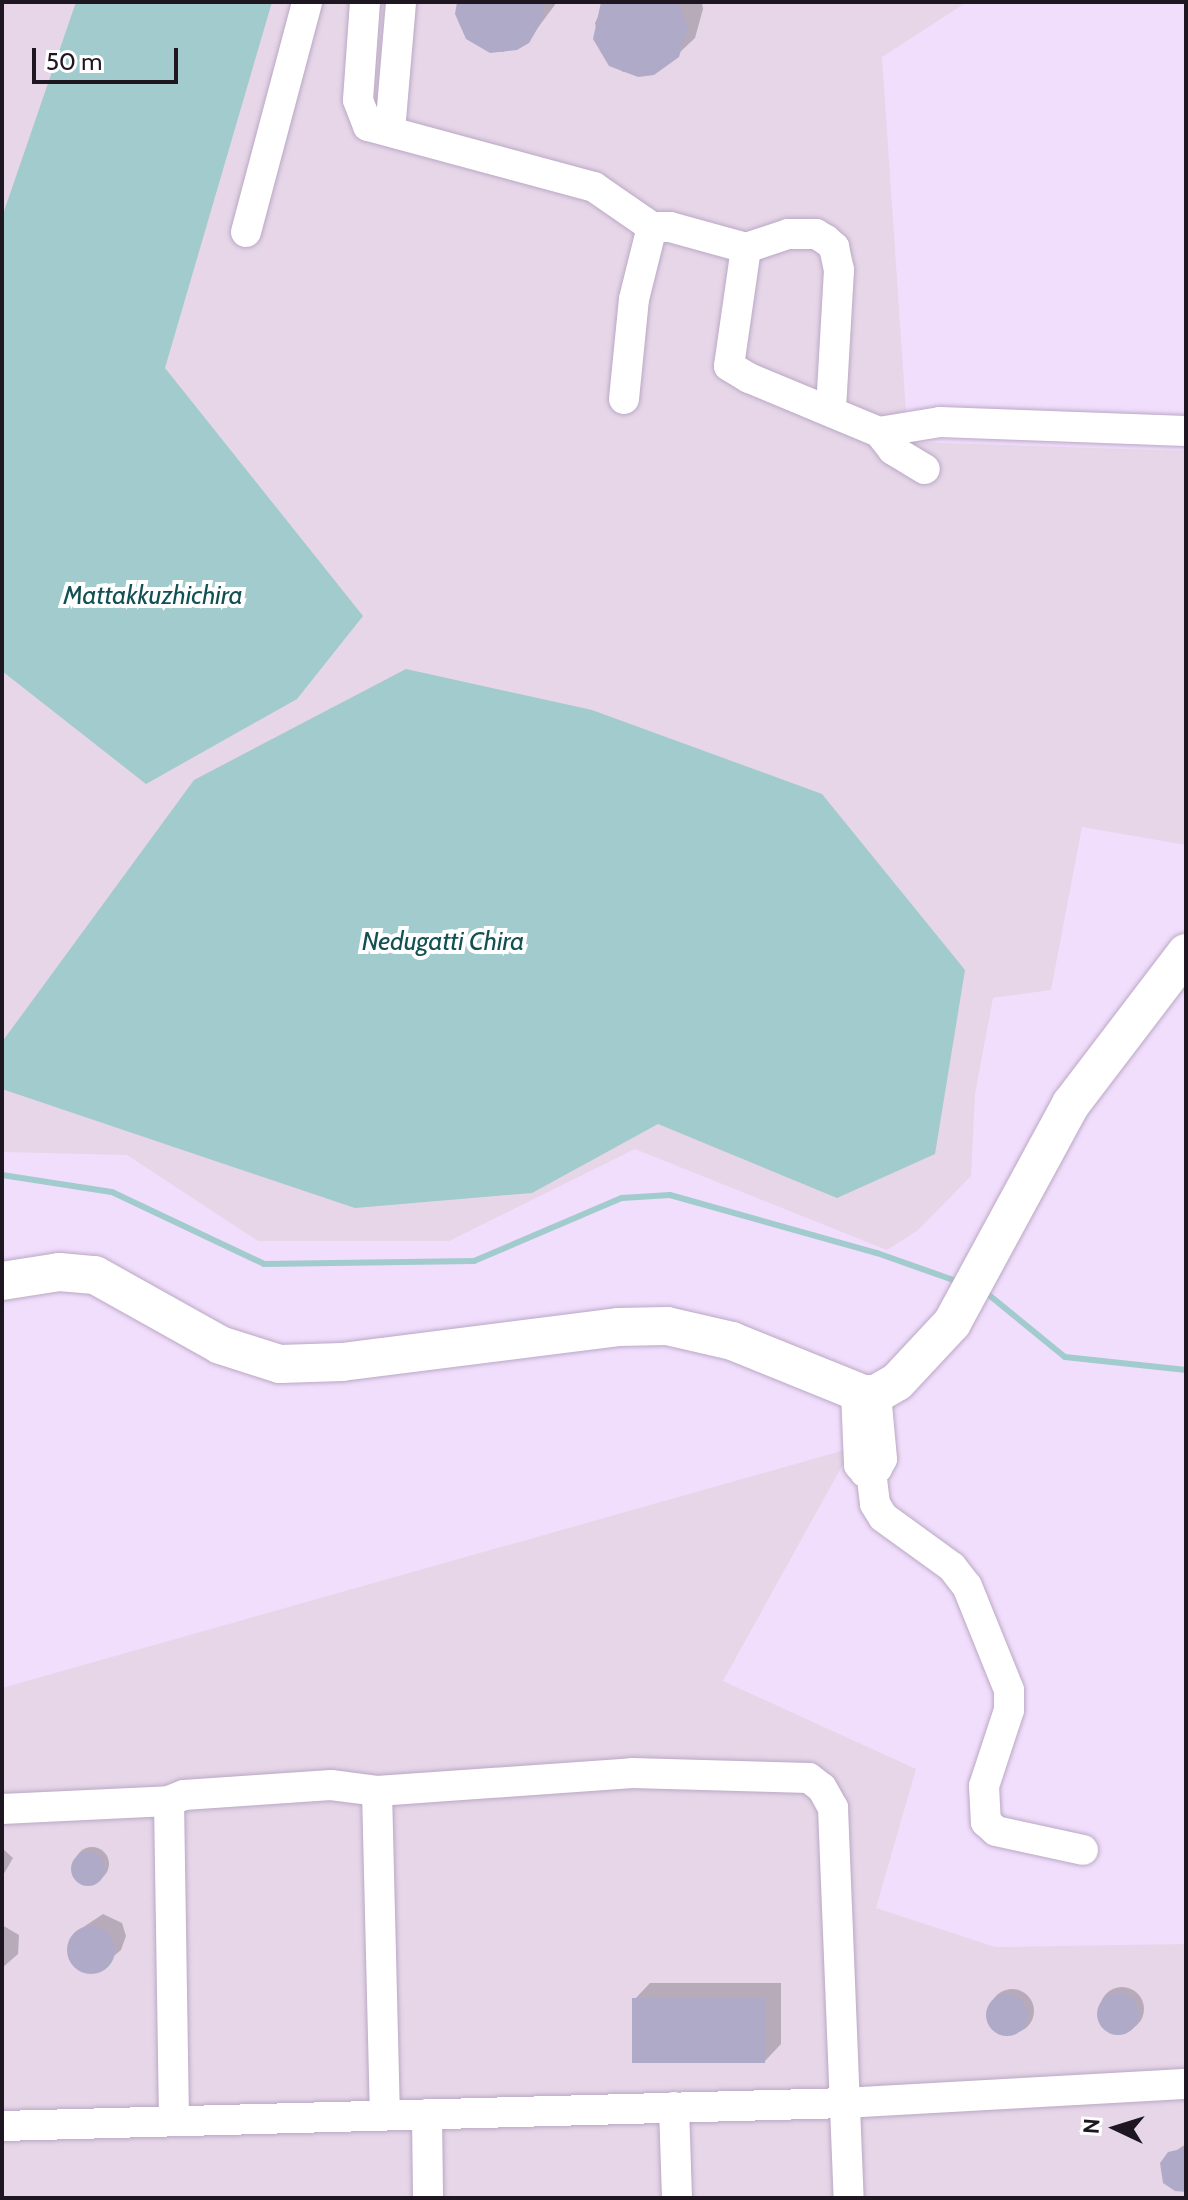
<!DOCTYPE html>
<html>
<head>
<meta charset="utf-8">
<style>
	body { margin:0 }
	#map { position:relative; width:1188px; height:2200px; overflow:hidden; background:#f1defc; font-family:Cabin,sans-serif }
	div>[style] { position:absolute }
	[style*='--x'] { left:calc(var(--x)*1px); top:calc(var(--y)*1px); width:calc(var(--w)*1px); rotate:calc(var(--a)*1deg) }
	.industrial>* { inset:0; background:#e6d6e8 }
	.water>* { inset:0; background:#a1cbcc }
	.shadow>* { inset:0; background:#0003 }
	.round { border-radius:50% }
	.stream>* { height:6px; margin:-3px; padding:0 3px; transform-origin:3px; border-radius:3px; background:#a1cbcc }
	.building>* { inset:0; background:#b0aac9; transform-origin:0 0 }
	.roads { filter:drop-shadow(0 0 2px #baa8c4) drop-shadow(0 0 2px #baa8c4) }
	.minor>* { height:30px; margin:-15px; padding:0 15px; transform-origin:15px; border-radius:15px; background:#fff }
	.major>* { height:38px; margin:-19px; padding:0 19px; transform-origin:19px; border-radius:19px; background:#fff }
	span { translate:-50% -50%; white-space:nowrap; text-align:center; line-height:1.15; -webkit-text-stroke:8px #fff; paint-order:stroke }
	.water-label { font-size:26px; color:#135052; font-style:italic }
	.frame { position:absolute; inset:0; border:4px solid #1e1722; pointer-events:none }
	.north { position:absolute; left:1076px; top:2088px; width:80px; height:80px; -webkit-text-stroke:6px #fff; paint-order:stroke; rotate:274deg; font-size:22px; font-weight:700; line-height:32px; text-align:center; color:#1e1722 }
	.north::after { content:''; display:block; margin:auto; width:28px; height:36px; background:#1e1722; clip-path:polygon(50% 0,100% 100%,50% 72%,0 100%) }
	.scale { position:absolute; left:32px; top:48px; width:146px; height:36px; box-sizing:border-box; border:4px solid #1e1722; border-top:0; padding-left:10px; font-size:24px; line-height:28px; white-space:nowrap; color:#1e1722; -webkit-text-stroke:6px #fff; paint-order:stroke }
</style>
</head>
<body>
<div id="map">
	<div class="industrial">
		<div style="clip-path:polygon(2px 2px,967px 2px,882px 57px,908px 442px,1186px 451px,1186px 845px,1082px 827px,1051px 990px,993px 998px,975px 1094px,971px 1176px,918px 1230px,887px 1250px,635px 1149px,449px 1241px,258px 1241px,127px 1155px,2px 1152px)"></div>
		<div style="clip-path:polygon(852px 1448px,723px 1681px,916px 1769px,876px 1908px,995px 1947px,1186px 1944px,1186px 2198px,2px 2198px,2px 1688px)"></div>
	</div>
	<div class="water">
		<div style="clip-path:polygon(76px 2px,272px 2px,165px 368px,363px 616px,297px 699px,146px 784px,2px 671px,2px 217px)"></div>
		<div style="clip-path:polygon(406px 669px,592px 710px,822px 794px,965px 970px,935px 1154px,837px 1198px,658px 1124px,532px 1193px,355px 1208px,2px 1089px,2px 1042px,194px 780px)"></div>
	</div>
	<div class="shadow">
		<div style="clip-path:polygon(461px 2px,557px 2px,528px 41px,503px 52px,491px 51px)"></div>
		<div style="clip-path:polygon(605px 2px,702px 2px,703px 9px,695px 38px,677px 55px,653px 73px,623px 72px,601px 52px,595px 23px)"></div>
		<div class="round" style="left:75px;top:1847px;width:34px;height:34px"></div>
		<div style="clip-path:polygon(3px 1849px,13px 1858px,2px 1877px,2px 1849px)"></div>
		<div style="clip-path:polygon(103px 1914px,122px 1923px,126px 1936px,121px 1950px,96px 1971px,81px 1970px,69px 1953px,76px 1932px)"></div>
		<div style="clip-path:polygon(2px 1925px,19px 1935px,18px 1954px,2px 1968px)"></div>
		<div style="clip-path:polygon(650px 1983px,781px 1983px,781px 2044px,765px 2061px,634px 2000px)"></div>
		<div class="round" style="left:1100px;top:1987px;width:44px;height:44px"></div>
		<div class="round" style="left:990px;top:1989px;width:44px;height:44px"></div>
		<div style="clip-path:polygon(1186px 2144px,1186px 2187px,1169px 2186px,1161px 2169px,1165px 2158px)"></div>
	</div>
	<div class="stream">
		<div style="--x:2;--y:1175;--w:111;--a:8.8"></div>
		<div style="--x:112;--y:1192;--w:168;--a:25.3"></div>
		<div style="--x:264;--y:1264;--w:210;--a:-0.8"></div>
		<div style="--x:474;--y:1261;--w:161;--a:-23.1"></div>
		<div style="--x:622;--y:1198;--w:48;--a:-3.6"></div>
		<div style="--x:670;--y:1195;--w:215;--a:15.7"></div>
		<div style="--x:877;--y:1253;--w:87;--a:19.5"></div>
		<div style="--x:984;--y:1291;--w:104;--a:39.2"></div>
		<div style="--x:1065;--y:1357;--w:122;--a:6.1"></div>
	</div>
	<div class="building">
		<div style="clip-path:polygon(457px 2px,543px 2px,543px 19px,529px 43px,517px 50px,490px 53px,466px 39px,455px 14px)"></div>
		<div style="clip-path:polygon(601px 2px,679px 2px,688px 27px,679px 57px,654px 75px,638px 77px,609px 66px,593px 39px)"></div>
		<div class="round" style="left:71px;top:1852px;width:34px;height:34px"></div>
		<div class="round" style="left:67px;top:1926px;width:48px;height:48px"></div>
		<div class="round" style="left:1097px;top:1993px;width:42px;height:42px"></div>
		<div class="round" style="left:986px;top:1994px;width:42px;height:42px"></div>
		<div style="left:765px;top:1998px;width:65px;height:133px;rotate:90deg"></div>
		<div style="clip-path:polygon(1186px 2148px,1186px 2192px,1175px 2191px,1163px 2183px,1160px 2163px,1168px 2152px)"></div>
	</div>
	<div class="roads">
		<div class="minor">
			<div style="--x:365;--y:2;--w:98;--a:94.1"></div>
			<div style="--x:358;--y:100;--w:28;--a:69"></div>
			<div style="--x:368;--y:126;--w:234;--a:15.1"></div>
			<div style="--x:594;--y:187;--w:70;--a:34.6"></div>
			<div style="--x:652;--y:227;--w:18;--a:0"></div>
			<div style="--x:670;--y:227;--w:79;--a:15.4"></div>
			<div style="--x:746;--y:248;--w:44;--a:-18.4"></div>
			<div style="--x:788;--y:234;--w:28;--a:0"></div>
			<div style="--x:816;--y:234;--w:12;--a:31"></div>
			<div style="--x:826;--y:240;--w:11;--a:41"></div>
			<div style="--x:834;--y:247;--w:24;--a:78"></div>
			<div style="--x:839;--y:270;--w:138;--a:93.3"></div>
			<div style="--x:390;--y:131;--w:129;--a:-85.1"></div>
			<div style="--x:246;--y:232;--w:238;--a:-75.1"></div>
			<div style="--x:746;--y:248;--w:119;--a:98.2"></div>
			<div style="--x:729;--y:366;--w:23;--a:31"></div>
			<div style="--x:749;--y:378;--w:141;--a:22.6"></div>
			<div style="--x:879;--y:432;--w:62;--a:-9.3"></div>
			<div style="--x:940;--y:422;--w:246;--a:2.1"></div>
			<div style="--x:624;--y:399;--w:100;--a:-84.3"></div>
			<div style="--x:634;--y:299;--w:74;--a:-76"></div>
			<div style="--x:879;--y:432;--w:23;--a:52"></div>
			<div style="--x:893;--y:450;--w:37;--a:31"></div>
			<div style="--x:856;--y:1392;--w:73;--a:87.6"></div>
			<div style="--x:859;--y:1465;--w:9;--a:49"></div>
			<div style="--x:865;--y:1472;--w:13;--a:-18"></div>
			<div style="--x:877;--y:1468;--w:10;--a:-61"></div>
			<div style="--x:882;--y:1459;--w:65;--a:-95.3"></div>
			<div style="--x:871;--y:1471;--w:33;--a:83"></div>
			<div style="--x:875;--y:1504;--w:15;--a:58"></div>
			<div style="--x:883;--y:1517;--w:85;--a:35.9"></div>
			<div style="--x:952;--y:1567;--w:24;--a:52"></div>
			<div style="--x:967;--y:1586;--w:112;--a:68"></div>
			<div style="--x:1009;--y:1690;--w:20;--a:90"></div>
			<div style="--x:1009;--y:1710;--w:80;--a:108.2"></div>
			<div style="--x:984;--y:1786;--w:36;--a:87"></div>
			<div style="--x:986;--y:1822;--w:13;--a:42"></div>
			<div style="--x:996;--y:1831;--w:89;--a:12.3"></div>
			<div style="--x:377;--y:1791;--w:324;--a:88.6"></div>
			<div style="--x:169;--y:1801;--w:320;--a:89.1"></div>
			<div style="--x:2;--y:1809;--w:167;--a:-2.7"></div>
			<div style="--x:169;--y:1801;--w:16;--a:-22"></div>
			<div style="--x:184;--y:1795;--w:147;--a:-3.9"></div>
			<div style="--x:331;--y:1785;--w:46;--a:7.4"></div>
			<div style="--x:377;--y:1791;--w:256;--a:-4"></div>
			<div style="--x:632;--y:1773;--w:177;--a:1.6"></div>
			<div style="--x:809;--y:1778;--w:16;--a:38"></div>
			<div style="--x:822;--y:1788;--w:23;--a:61"></div>
			<div style="--x:833;--y:1808;--w:390;--a:87.7"></div>
			<div style="--x:674;--y:2107;--w:91;--a:88.1"></div>
			<div style="--x:427;--y:2114;--w:84;--a:89.3"></div>
			<div style="--x:2;--y:2126;--w:843;--a:-1.56"></div>
			<div style="--x:845;--y:2103;--w:342;--a:-3.2"></div>
		</div>
		<div class="major">
			<div style="--x:2;--y:1281;--w:58;--a:-9"></div>
			<div style="--x:59;--y:1272;--w:36;--a:5"></div>
			<div style="--x:95;--y:1275;--w:143;--a:29.2"></div>
			<div style="--x:220;--y:1345;--w:63;--a:17.6"></div>
			<div style="--x:280;--y:1364;--w:62;--a:-1.8"></div>
			<div style="--x:342;--y:1362;--w:278;--a:-7.2"></div>
			<div style="--x:618;--y:1327;--w:49;--a:-1.2"></div>
			<div style="--x:667;--y:1326;--w:67;--a:13"></div>
			<div style="--x:732;--y:1341;--w:141;--a:22"></div>
			<div style="--x:863;--y:1394;--w:13;--a:0"></div>
			<div style="--x:876;--y:1394;--w:24;--a:-30"></div>
			<div style="--x:897;--y:1382;--w:81;--a:-47"></div>
			<div style="--x:952;--y:1323;--w:249;--a:-61.5"></div>
			<div style="--x:1071;--y:1104;--w:190;--a:-52.7"></div>
		</div>
	</div>
	<div class="water-label">
		<span style="left:153px;top:596px">Mattakkuzhichira</span>
		<span style="left:443px;top:942px">Nedugatti Chira</span>
	</div>
	<div class="frame"></div>
	<div class="north">N</div>
	<div class="scale">50 m</div>
</div>
</body>
</html>
